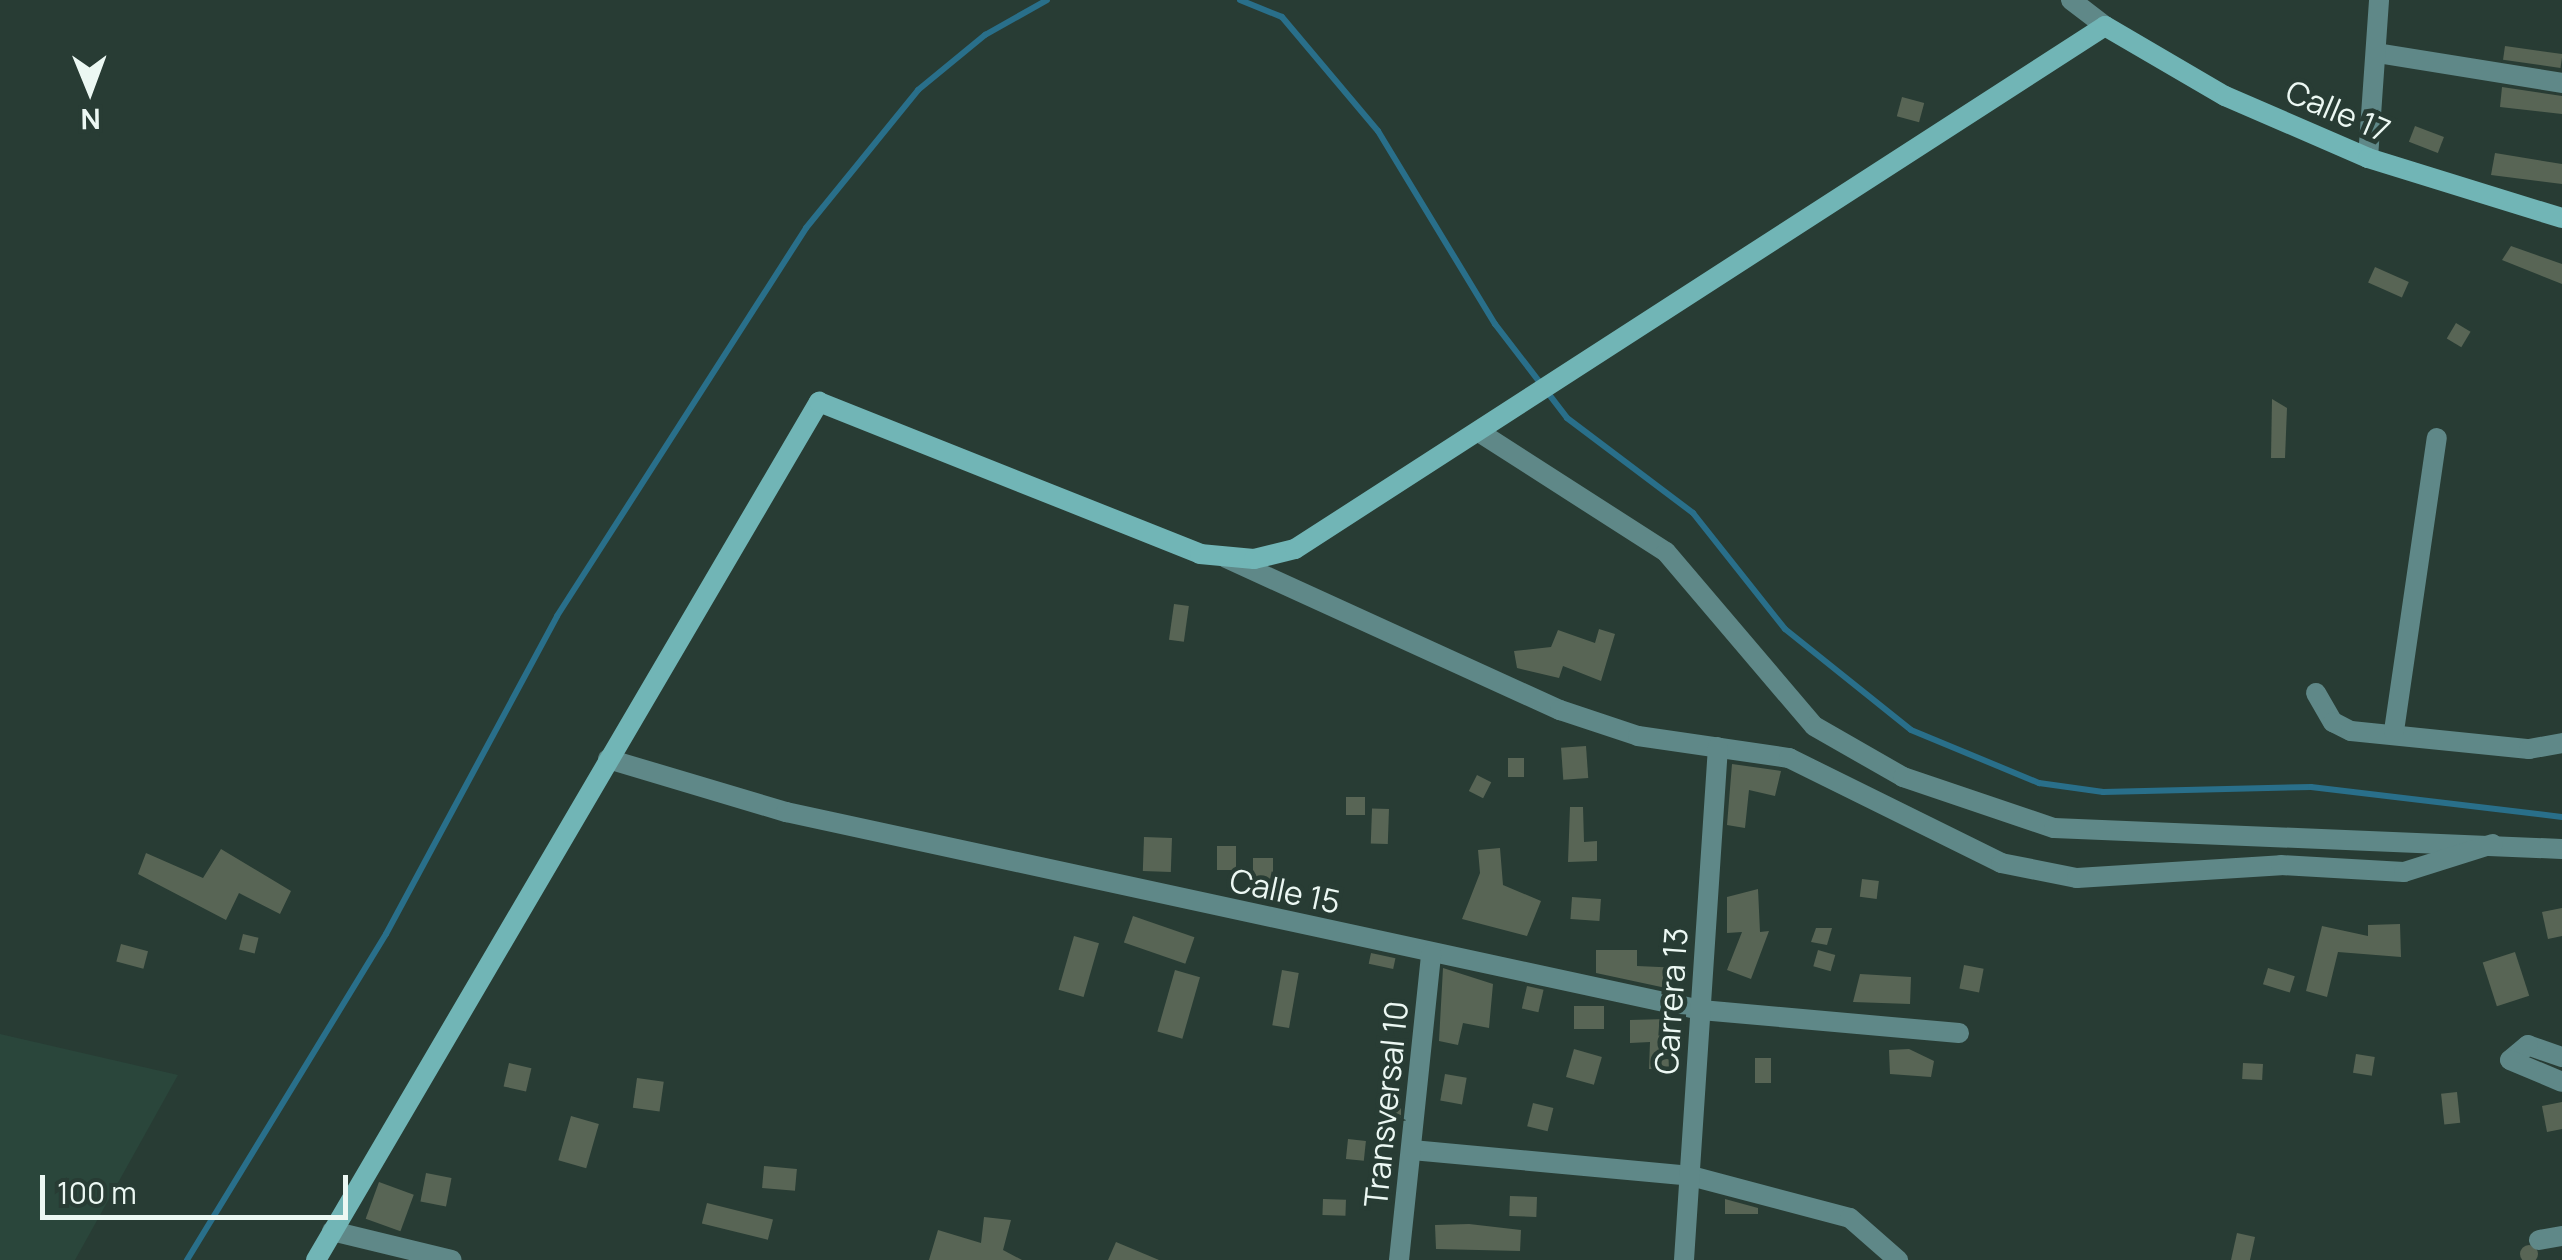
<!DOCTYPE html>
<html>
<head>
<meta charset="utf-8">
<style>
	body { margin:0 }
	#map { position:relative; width:2562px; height:1260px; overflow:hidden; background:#283c34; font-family:Manrope,sans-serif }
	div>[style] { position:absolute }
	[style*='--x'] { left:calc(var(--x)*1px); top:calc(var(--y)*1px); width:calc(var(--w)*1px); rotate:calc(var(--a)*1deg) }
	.built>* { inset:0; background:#2a463b }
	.stream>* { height:6px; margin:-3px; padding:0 3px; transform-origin:3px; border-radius:3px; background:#296f8a }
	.building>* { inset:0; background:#586555; transform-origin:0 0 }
	.round { border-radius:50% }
	.street>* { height:20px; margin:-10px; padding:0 10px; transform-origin:10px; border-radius:10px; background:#5f8888 }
	.secondary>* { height:20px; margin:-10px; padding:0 10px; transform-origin:10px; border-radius:10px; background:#71b5b6 }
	span { translate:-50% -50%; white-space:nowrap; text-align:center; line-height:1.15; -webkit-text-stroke:9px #283c34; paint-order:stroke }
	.street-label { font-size:32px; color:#ecf8f3 }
	.north { position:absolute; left:40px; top:40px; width:100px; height:100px; -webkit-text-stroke:8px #283c34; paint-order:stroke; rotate:179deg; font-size:28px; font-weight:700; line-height:40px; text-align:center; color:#ecf8f3 }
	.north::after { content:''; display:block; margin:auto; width:35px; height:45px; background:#ecf8f3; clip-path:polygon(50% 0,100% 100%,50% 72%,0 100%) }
	.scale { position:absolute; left:40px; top:1175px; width:308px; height:45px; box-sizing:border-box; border:5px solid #ecf8f3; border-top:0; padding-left:12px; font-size:30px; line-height:35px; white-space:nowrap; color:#ecf8f3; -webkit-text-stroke:8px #283c34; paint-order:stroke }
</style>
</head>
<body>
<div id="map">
	<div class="built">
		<div style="clip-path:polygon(0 1034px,178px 1075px,75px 1260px,0 1260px)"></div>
	</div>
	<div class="stream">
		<div style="--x:1240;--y:0;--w:45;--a:22"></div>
		<div style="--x:1282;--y:17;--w:149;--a:49.9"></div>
		<div style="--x:1378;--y:131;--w:226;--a:58.8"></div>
		<div style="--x:1495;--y:324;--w:118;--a:52.5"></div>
		<div style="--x:1567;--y:418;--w:158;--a:37"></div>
		<div style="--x:1693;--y:513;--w:148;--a:51.6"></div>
		<div style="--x:1785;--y:629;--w:161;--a:38.7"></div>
		<div style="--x:1911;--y:730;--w:139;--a:22.5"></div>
		<div style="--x:2039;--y:783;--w:65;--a:8"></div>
		<div style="--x:2103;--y:792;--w:208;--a:-1.4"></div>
		<div style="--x:2311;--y:787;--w:253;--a:6.8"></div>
		<div style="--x:187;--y:1260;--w:382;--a:-58.6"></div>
		<div style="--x:386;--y:934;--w:361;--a:-61.7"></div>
		<div style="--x:557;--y:616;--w:461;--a:-57.3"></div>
		<div style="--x:806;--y:228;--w:178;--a:-50.9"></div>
		<div style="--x:918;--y:90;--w:87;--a:-39.4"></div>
		<div style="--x:985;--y:35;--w:71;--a:-29.4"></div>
	</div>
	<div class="building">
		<div style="left:2505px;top:46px;width:58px;height:14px;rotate:8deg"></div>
		<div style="clip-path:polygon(2502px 87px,2562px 96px,2562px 114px,2500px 107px)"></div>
		<div style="left:1902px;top:97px;width:23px;height:20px;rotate:15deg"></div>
		<div style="left:2415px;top:126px;width:31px;height:17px;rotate:21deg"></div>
		<div style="clip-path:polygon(2495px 153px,2562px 164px,2562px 184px,2491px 175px)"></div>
		<div style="clip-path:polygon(2511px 246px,2562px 264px,2562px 284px,2502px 260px)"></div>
		<div style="left:2375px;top:267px;width:37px;height:17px;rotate:24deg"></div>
		<div style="left:2456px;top:323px;width:17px;height:18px;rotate:31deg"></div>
		<div style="clip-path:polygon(2272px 399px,2287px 408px,2285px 458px,2271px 458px)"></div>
		<div style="left:1174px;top:604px;width:15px;height:36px;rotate:8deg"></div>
		<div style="clip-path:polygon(1599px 629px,1615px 634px,1601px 681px,1563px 666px,1559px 678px,1517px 668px,1514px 651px,1551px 647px,1558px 630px,1595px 643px)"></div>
		<div style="left:1586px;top:746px;width:32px;height:25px;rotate:86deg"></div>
		<div style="left:1508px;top:758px;width:16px;height:19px"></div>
		<div style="clip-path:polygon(1732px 764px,1781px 771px,1775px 796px,1749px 790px,1745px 828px,1727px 825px)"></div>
		<div style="left:1477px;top:775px;width:16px;height:18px;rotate:27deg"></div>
		<div style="left:1346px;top:797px;width:19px;height:18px"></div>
		<div style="clip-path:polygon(1570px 807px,1583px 807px,1584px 842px,1597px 841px,1597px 861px,1568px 862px)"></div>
		<div style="left:1389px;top:809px;width:35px;height:17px;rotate:92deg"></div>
		<div style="left:1144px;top:837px;width:28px;height:34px;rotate:2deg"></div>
		<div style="left:1217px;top:846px;width:19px;height:24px"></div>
		<div style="clip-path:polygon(1500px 848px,1503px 885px,1541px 901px,1527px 936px,1462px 919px,1480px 873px,1478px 850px)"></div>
		<div style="clip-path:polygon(221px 849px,291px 891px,280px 914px,239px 893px,226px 920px,138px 874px,146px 853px,203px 878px)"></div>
		<div style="left:1253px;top:858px;width:20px;height:27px"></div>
		<div style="left:1862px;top:879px;width:17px;height:18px;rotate:7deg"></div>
		<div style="clip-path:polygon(1758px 889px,1760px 932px,1769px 931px,1751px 979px,1727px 970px,1742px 932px,1727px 933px,1727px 897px)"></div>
		<div style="left:1572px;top:897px;width:29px;height:22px;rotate:4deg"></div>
		<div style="clip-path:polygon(2562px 908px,2562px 936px,2548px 939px,2542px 912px)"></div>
		<div style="left:1133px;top:916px;width:65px;height:28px;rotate:19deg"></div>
		<div style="clip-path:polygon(2400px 924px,2401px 957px,2338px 952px,2327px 997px,2306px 991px,2322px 926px,2368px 936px,2368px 925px)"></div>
		<div style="clip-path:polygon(1816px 928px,1832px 928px,1827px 945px,1811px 942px)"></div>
		<div style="left:243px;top:934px;width:16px;height:16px;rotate:14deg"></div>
		<div style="left:1074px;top:936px;width:26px;height:56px;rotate:16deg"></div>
		<div style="left:121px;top:944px;width:28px;height:18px;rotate:15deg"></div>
		<div style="clip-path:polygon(1596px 950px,1637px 950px,1637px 966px,1681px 968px,1680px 991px,1596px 973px)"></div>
		<div style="left:1818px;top:950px;width:18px;height:17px;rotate:16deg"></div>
		<div style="left:2515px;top:952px;width:46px;height:34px;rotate:72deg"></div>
		<div style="left:1371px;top:953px;width:25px;height:11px;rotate:12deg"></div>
		<div style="left:1964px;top:965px;width:20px;height:24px;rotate:11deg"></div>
		<div style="clip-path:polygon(1443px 968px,1493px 984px,1489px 1028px,1463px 1023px,1458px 1045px,1439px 1041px)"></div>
		<div style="left:2268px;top:968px;width:28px;height:17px;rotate:17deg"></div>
		<div style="left:1175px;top:970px;width:26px;height:64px;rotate:16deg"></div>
		<div style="left:1282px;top:970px;width:17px;height:56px;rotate:10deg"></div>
		<div style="clip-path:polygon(1860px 974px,1911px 977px,1910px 1004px,1853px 1002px)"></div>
		<div style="left:1527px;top:986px;width:17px;height:23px;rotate:13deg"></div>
		<div style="left:1574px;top:1006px;width:30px;height:23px"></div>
		<div style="clip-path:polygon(1667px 1019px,1669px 1070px,1649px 1069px,1650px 1042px,1630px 1043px,1630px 1020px)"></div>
		<div style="left:1574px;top:1049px;width:29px;height:29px;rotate:16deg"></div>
		<div style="clip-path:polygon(1909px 1049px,1934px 1061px,1931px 1077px,1890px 1074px,1889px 1050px)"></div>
		<div style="left:2356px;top:1054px;width:19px;height:19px;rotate:9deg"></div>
		<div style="left:1755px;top:1058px;width:16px;height:25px"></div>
		<div style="left:509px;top:1063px;width:23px;height:24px;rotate:13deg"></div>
		<div style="left:2243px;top:1063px;width:20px;height:16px;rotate:3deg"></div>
		<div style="left:1445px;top:1074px;width:22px;height:27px;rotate:10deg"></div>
		<div style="left:637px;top:1078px;width:27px;height:30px;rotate:8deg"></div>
		<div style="left:2457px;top:1092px;width:31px;height:16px;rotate:84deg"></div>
		<div style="left:1382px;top:1099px;width:19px;height:20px"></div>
		<div style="clip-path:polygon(2562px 1102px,2562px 1129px,2547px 1132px,2542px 1106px)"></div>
		<div style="left:1533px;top:1103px;width:21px;height:24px;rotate:14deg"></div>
		<div style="left:571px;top:1116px;width:29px;height:46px;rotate:16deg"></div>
		<div style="left:1348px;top:1139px;width:18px;height:20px;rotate:6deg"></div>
		<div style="left:764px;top:1166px;width:33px;height:22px;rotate:5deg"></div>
		<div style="left:426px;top:1173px;width:26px;height:29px;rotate:11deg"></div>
		<div style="left:379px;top:1182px;width:37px;height:39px;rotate:20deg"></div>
		<div style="left:1510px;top:1196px;width:27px;height:20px;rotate:2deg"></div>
		<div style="left:1323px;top:1199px;width:23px;height:16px;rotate:2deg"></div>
		<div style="clip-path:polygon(1725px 1199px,1758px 1208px,1758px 1214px,1725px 1214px)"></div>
		<div style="left:707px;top:1203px;width:68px;height:21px;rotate:14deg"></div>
		<div style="clip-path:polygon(984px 1217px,1011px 1220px,1003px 1250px,1022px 1260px,929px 1260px,938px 1230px,981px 1243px)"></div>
		<div style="clip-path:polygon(1469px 1224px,1521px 1230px,1520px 1251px,1436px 1249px,1435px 1225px)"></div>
		<div style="clip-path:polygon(2237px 1233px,2255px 1237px,2250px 1260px,2231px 1260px)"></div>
		<div style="clip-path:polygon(1116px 1242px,1159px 1260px,1108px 1260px)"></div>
		<div class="round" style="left:2520px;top:1245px;width:18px;height:18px"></div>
	</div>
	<div class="street">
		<div style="--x:2071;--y:0;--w:43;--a:37.4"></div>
		<div style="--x:2377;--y:53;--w:187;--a:9.2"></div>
		<div style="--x:2368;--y:158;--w:158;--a:-86"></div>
		<div style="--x:1479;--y:432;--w:222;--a:32.7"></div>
		<div style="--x:1666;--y:552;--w:228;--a:49.6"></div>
		<div style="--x:1814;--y:726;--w:103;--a:29.8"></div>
		<div style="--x:1903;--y:777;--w:159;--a:18.7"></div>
		<div style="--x:2054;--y:828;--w:508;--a:2.37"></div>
		<div style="--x:1226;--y:558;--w:367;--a:24.5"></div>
		<div style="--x:1560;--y:710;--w:82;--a:18.4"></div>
		<div style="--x:1638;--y:736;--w:153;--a:8.3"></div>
		<div style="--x:1789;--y:758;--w:237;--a:26.3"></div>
		<div style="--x:2001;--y:863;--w:77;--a:11.2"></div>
		<div style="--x:2077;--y:878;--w:204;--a:-3.6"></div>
		<div style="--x:2281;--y:865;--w:123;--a:3.3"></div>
		<div style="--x:2404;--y:872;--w:93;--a:-17.5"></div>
		<div style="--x:2316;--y:693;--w:34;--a:60"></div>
		<div style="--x:2333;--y:722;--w:20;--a:27"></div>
		<div style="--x:2351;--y:731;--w:179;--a:5.8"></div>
		<div style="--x:2529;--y:749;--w:34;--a:-10"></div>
		<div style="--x:2394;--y:731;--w:296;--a:-81.7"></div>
		<div style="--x:608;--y:759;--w:186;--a:16.6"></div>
		<div style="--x:786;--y:812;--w:936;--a:12.21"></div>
		<div style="--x:1701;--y:1010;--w:259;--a:5.1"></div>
		<div style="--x:2562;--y:1057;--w:36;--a:-161"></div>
		<div style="--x:2528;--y:1045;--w:23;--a:140"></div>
		<div style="--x:2510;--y:1060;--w:56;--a:22.9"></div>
		<div style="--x:1412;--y:1150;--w:280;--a:5.3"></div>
		<div style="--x:1691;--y:1176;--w:164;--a:14.8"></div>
		<div style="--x:1850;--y:1218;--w:64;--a:41.2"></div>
		<div style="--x:332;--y:1231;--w:123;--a:13.6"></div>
		<div style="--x:2539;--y:1240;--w:23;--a:-10"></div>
		<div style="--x:1399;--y:1260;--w:308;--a:-84"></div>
		<div style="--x:1684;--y:1260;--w:514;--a:-86.21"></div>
	</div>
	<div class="secondary">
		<div style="--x:316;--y:1260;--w:995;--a:-59.62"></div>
		<div style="--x:819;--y:402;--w:410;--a:21.7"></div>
		<div style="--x:1200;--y:554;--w:54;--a:5.3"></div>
		<div style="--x:1254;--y:559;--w:42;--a:-13.7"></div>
		<div style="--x:1295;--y:549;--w:964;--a:-32.85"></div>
		<div style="--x:2105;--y:26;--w:139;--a:30.3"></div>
		<div style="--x:2225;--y:96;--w:156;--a:23.4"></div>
		<div style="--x:2368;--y:158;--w:203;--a:17.2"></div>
	</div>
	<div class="street-label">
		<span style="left:2338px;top:111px;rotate:23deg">Calle 17</span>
		<span style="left:1285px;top:891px;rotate:12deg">Calle 15</span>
		<span style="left:1671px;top:1001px;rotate:-86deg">Carrera 13</span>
		<span style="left:1386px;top:1104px;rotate:-84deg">Transversal 10</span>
	</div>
	<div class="north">N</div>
	<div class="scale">100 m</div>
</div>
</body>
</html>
